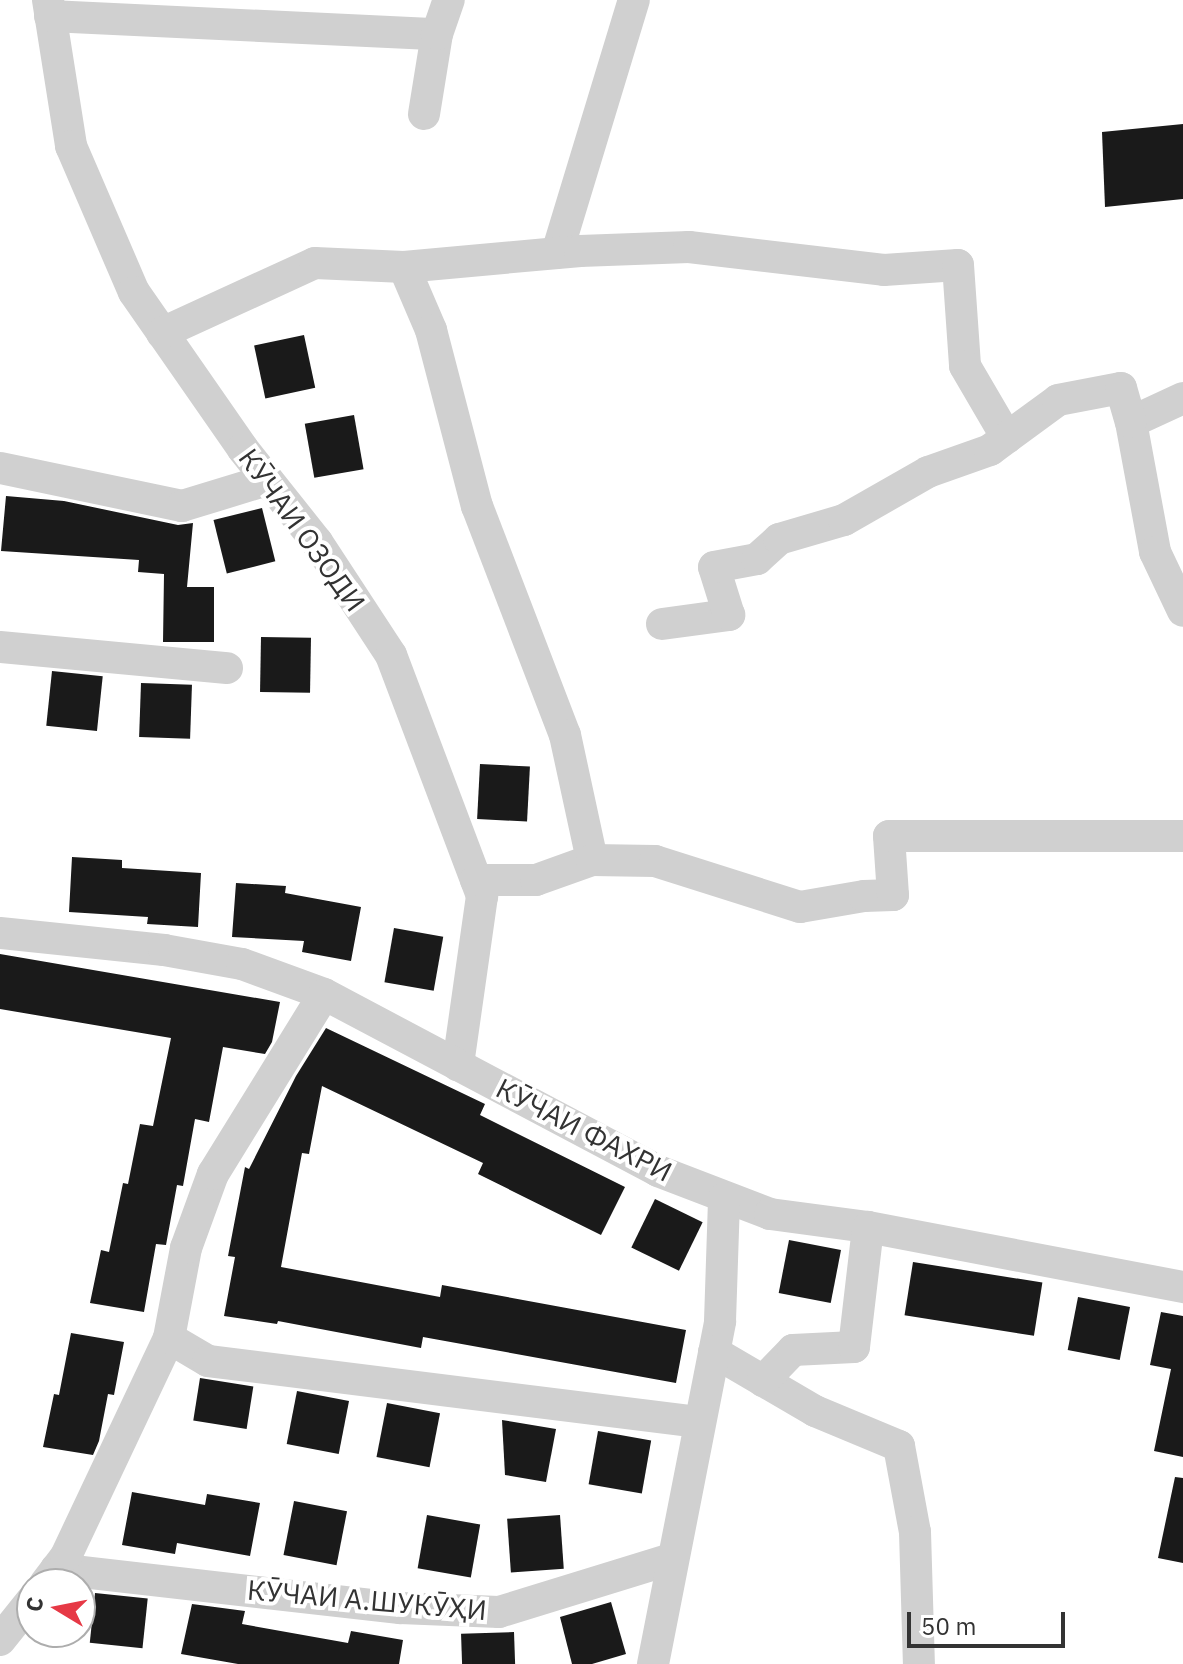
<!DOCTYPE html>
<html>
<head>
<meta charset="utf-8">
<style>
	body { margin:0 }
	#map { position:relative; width:1183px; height:1664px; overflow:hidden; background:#fff; font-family:"IBM Plex Sans",sans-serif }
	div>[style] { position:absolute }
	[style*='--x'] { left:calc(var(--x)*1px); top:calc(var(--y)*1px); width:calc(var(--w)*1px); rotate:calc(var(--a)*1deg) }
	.building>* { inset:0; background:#1a1a1a; transform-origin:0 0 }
	.minor>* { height:32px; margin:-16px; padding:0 16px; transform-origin:16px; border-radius:16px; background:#d0d0d0 }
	span { translate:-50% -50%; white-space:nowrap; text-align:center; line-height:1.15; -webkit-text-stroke:8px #fff; paint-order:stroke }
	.street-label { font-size:28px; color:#333 }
	.north { position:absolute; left:16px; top:1568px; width:80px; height:80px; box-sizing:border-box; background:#fff; border:2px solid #adadad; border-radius:50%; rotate:280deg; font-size:22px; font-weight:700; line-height:32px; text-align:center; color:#333 }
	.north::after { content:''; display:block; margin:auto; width:28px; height:36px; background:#e63946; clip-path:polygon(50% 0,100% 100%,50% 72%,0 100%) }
	.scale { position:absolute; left:907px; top:1612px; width:158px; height:36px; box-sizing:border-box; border:4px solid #333; border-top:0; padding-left:10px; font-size:24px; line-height:28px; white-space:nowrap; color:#333; -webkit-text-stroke:6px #fff; paint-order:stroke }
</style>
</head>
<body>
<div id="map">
	<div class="building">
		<div style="clip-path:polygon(1183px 124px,1183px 199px,1105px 207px,1102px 132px)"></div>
		<div style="left:304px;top:335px;width:54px;height:51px;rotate:78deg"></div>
		<div style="left:354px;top:415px;width:55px;height:50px;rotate:80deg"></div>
		<div style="clip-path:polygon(6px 496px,64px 501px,178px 525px,193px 523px,187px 587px,214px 587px,214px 642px,163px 642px,164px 574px,138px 572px,139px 560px,1px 551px)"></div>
		<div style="left:262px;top:508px;width:55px;height:50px;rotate:76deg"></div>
		<div style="left:261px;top:637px;width:50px;height:55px;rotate:1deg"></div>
		<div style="left:52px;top:671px;width:51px;height:55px;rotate:6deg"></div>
		<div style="left:141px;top:683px;width:51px;height:54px;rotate:2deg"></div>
		<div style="left:480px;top:764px;width:50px;height:55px;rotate:3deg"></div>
		<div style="clip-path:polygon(72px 857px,122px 860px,122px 868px,201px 873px,198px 927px,147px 924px,148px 917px,69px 912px)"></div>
		<div style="clip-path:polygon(236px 883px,286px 886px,285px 893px,361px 907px,351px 961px,302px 952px,304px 941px,232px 937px)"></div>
		<div style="left:394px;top:928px;width:50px;height:55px;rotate:10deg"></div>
		<div style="clip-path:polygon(0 954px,280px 1002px,272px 1042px,265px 1054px,223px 1047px,209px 1122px,195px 1119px,183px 1186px,177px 1185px,166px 1245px,156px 1244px,144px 1312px,90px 1303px,101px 1250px,109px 1252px,123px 1183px,128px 1184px,140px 1124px,153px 1126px,171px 1038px,0 1009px)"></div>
		<div style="clip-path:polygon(326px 1028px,485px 1104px,480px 1115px,625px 1187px,601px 1235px,478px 1174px,483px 1163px,322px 1086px,309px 1154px,302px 1153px,281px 1267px,440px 1297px,442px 1285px,686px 1330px,676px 1383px,423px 1337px,421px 1348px,278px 1321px,277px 1324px,224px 1316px,235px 1257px,228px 1256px,245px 1167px,249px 1169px,296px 1076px)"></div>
		<div style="left:655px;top:1199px;width:53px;height:54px;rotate:26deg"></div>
		<div style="left:789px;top:1240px;width:53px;height:54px;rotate:11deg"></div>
		<div style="left:913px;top:1262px;width:131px;height:54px;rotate:9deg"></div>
		<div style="left:1078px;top:1297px;width:53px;height:54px;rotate:11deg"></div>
		<div style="clip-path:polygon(1161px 1312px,1183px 1316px,1183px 1457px,1154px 1451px,1171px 1369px,1150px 1365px)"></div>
		<div style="clip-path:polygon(71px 1333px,124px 1342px,114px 1395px,108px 1394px,99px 1441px,93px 1455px,43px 1447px,54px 1394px,59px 1395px)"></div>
		<div style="left:200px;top:1378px;width:54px;height:43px;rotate:9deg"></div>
		<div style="left:297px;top:1391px;width:53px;height:54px;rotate:11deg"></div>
		<div style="left:387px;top:1403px;width:54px;height:55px;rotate:11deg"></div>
		<div style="clip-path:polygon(502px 1420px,556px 1429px,546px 1482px,505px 1475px)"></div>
		<div style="left:598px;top:1431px;width:54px;height:54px;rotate:10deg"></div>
		<div style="clip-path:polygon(1175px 1477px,1183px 1478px,1183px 1563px,1158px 1558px)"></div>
		<div style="clip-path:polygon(132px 1492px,205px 1505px,207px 1494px,260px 1503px,250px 1556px,177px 1543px,175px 1554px,122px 1545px)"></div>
		<div style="left:294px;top:1501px;width:54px;height:55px;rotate:11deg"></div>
		<div style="left:427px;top:1515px;width:54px;height:54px;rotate:10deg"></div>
		<div style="left:560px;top:1515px;width:54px;height:53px;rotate:86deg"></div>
		<div style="left:95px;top:1593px;width:53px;height:50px;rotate:6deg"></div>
		<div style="clip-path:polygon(611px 1602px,626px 1654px,592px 1664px,572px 1664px,560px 1617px)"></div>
		<div style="clip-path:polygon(192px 1604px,245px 1611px,242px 1624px,348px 1643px,351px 1631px,403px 1640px,399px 1664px,238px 1664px,181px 1654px)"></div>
		<div style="left:514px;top:1632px;width:32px;height:53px;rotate:88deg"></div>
	</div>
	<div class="minor">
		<div style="--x:48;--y:0;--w:148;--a:81"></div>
		<div style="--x:71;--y:146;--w:159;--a:66.7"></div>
		<div style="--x:134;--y:292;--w:191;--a:55.2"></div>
		<div style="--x:243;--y:449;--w:119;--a:51.5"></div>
		<div style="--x:317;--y:542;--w:135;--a:56.8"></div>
		<div style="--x:391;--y:655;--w:258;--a:69.3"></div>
		<div style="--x:482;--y:896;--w:171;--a:98.1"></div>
		<div style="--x:50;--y:16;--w:387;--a:2.7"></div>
		<div style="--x:424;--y:114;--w:81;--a:-80.8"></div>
		<div style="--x:437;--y:34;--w:36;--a:-71"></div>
		<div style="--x:557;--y:253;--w:264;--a:-73.1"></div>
		<div style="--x:404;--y:267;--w:69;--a:66.8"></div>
		<div style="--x:431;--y:330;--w:182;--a:75.4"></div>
		<div style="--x:477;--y:506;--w:245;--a:69"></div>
		<div style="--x:565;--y:735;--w:128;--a:77.8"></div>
		<div style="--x:162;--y:333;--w:168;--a:-24.6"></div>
		<div style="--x:315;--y:263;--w:89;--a:2.6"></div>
		<div style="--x:404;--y:267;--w:177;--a:-5.2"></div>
		<div style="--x:580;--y:251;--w:109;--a:-2.1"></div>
		<div style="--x:689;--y:247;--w:196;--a:6.7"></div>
		<div style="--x:884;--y:270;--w:74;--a:-3.9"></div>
		<div style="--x:958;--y:265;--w:101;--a:86"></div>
		<div style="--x:965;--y:366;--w:83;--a:59.7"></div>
		<div style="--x:1183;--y:398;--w:57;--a:155.2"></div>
		<div style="--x:1131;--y:422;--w:132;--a:79.5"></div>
		<div style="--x:1155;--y:552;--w:65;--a:64.6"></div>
		<div style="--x:0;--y:468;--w:186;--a:11.8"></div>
		<div style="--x:182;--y:506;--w:89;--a:-17"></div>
		<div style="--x:662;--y:624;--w:68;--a:-7.7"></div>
		<div style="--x:729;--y:615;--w:50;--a:-107.4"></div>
		<div style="--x:714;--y:567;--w:44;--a:-10.5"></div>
		<div style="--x:757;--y:559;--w:30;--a:-42"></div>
		<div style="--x:779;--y:539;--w:68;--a:-16.3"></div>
		<div style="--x:844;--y:520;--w:97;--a:-29.7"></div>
		<div style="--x:928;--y:472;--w:66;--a:-19.5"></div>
		<div style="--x:990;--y:450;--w:84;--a:-36.3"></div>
		<div style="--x:1058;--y:400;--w:64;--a:-10.8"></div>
		<div style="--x:1121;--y:388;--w:35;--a:74"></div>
		<div style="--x:0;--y:647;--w:228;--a:5.3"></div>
		<div style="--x:476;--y:880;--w:60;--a:0"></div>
		<div style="--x:536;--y:880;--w:59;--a:-19.7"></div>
		<div style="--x:592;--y:860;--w:63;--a:0.9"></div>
		<div style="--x:655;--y:861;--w:152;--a:17.6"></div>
		<div style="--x:800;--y:907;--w:65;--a:-9.8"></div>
		<div style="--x:864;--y:896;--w:29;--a:-2"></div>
		<div style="--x:893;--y:895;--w:59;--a:-93.9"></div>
		<div style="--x:889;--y:836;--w:294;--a:0"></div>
		<div style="--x:0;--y:933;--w:165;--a:5.9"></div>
		<div style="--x:164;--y:950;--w:79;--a:10.2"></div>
		<div style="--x:242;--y:964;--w:87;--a:20.1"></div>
		<div style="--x:324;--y:994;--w:378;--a:27.9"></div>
		<div style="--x:658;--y:1171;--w:120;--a:21"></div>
		<div style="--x:770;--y:1214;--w:99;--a:7.6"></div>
		<div style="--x:868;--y:1227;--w:321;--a:10.8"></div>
		<div style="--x:169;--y:1338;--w:45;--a:30.5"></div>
		<div style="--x:208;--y:1361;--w:495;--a:7.1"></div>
		<div style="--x:714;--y:1352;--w:117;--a:30.3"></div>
		<div style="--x:815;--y:1411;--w:91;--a:22.6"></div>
		<div style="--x:899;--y:1446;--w:87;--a:79.5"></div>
		<div style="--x:915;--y:1532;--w:132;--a:88.3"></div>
		<div style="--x:763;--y:1381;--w:43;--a:-45.9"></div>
		<div style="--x:793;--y:1350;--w:61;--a:-2.8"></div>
		<div style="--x:854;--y:1347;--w:121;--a:-83.3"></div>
		<div style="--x:56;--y:1569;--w:346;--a:6.5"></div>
		<div style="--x:400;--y:1608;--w:99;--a:2.3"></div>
		<div style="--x:499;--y:1612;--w:180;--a:-17.1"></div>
		<div style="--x:45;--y:1584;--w:35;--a:-53"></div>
		<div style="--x:66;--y:1556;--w:241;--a:-64.7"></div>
		<div style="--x:169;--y:1338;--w:92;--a:-79.3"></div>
		<div style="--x:186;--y:1248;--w:79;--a:-70"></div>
		<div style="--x:213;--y:1174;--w:211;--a:-58.3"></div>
		<div style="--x:0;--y:1640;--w:51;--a:-51.3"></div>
		<div style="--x:653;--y:1664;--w:349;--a:-78.9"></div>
		<div style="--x:720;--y:1321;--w:123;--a:-88.1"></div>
	</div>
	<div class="street-label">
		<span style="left:302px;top:530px;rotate:54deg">КӮЧАИ ОЗОДИ</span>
		<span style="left:584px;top:1130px;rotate:27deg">КӮЧАИ ФАХРИ</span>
		<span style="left:367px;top:1600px;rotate:5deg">КӮЧАИ А.ШУКӮҲИ</span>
	</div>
	<div class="north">С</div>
	<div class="scale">50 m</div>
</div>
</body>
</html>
